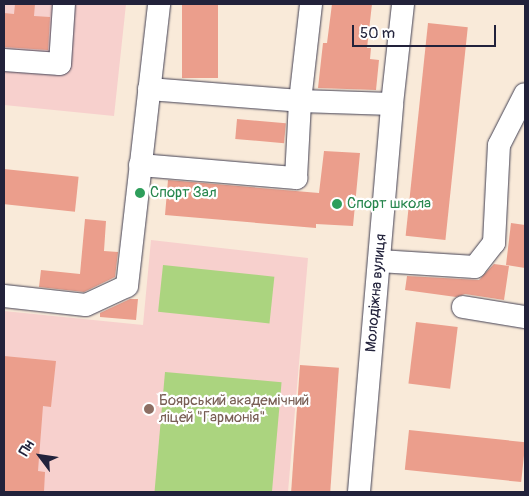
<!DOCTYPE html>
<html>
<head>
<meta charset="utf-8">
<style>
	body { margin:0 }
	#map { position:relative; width:529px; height:496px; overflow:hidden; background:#f9ead9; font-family:Pangolin,sans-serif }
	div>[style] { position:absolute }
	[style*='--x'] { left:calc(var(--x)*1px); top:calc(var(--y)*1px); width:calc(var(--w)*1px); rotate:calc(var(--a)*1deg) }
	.built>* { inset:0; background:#f7d0cd }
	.green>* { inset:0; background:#abd47f; transform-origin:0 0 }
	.building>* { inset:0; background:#eb9e8c; transform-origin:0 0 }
	.roads { filter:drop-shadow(0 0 1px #424053) drop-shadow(0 0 1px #424053) }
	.minor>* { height:22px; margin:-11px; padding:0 11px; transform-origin:11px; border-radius:11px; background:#fff }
	.dots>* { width:14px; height:14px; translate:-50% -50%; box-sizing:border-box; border:2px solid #fff; border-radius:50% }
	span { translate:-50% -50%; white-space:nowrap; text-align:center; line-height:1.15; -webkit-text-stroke:4.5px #fff; paint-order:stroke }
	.leisure-label { font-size:15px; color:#27864d }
	.left { translate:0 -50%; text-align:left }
	.street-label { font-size:15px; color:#22223b }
	.education-label { font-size:15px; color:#785e54 }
	.frame { position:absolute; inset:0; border:5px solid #22223b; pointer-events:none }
	.north { position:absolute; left:15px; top:431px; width:50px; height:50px; -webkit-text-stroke:4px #fff; paint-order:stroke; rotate:301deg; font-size:14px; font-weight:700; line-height:20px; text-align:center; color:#22223b }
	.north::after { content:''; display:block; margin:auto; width:18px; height:22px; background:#22223b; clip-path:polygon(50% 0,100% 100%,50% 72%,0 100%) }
	.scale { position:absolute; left:352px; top:25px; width:144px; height:22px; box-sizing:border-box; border:2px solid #22223b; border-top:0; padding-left:6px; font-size:15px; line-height:18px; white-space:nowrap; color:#22223b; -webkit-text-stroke:4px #fff; paint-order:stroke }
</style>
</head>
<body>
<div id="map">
	<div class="built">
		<div style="clip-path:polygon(4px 4px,126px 4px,114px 116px,4px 105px)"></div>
		<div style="clip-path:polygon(151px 240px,308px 258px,288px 492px,4px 492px,4px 311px,143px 325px)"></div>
	</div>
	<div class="green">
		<div style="left:163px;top:265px;width:112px;height:47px;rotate:6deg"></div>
		<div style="left:165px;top:372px;width:117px;height:121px;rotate:5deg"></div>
	</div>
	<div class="building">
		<div style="clip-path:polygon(15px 4px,35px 4px,34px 16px,50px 17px,48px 50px,4px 47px,4px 13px,14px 14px)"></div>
		<div style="left:182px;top:4px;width:36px;height:74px"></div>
		<div style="clip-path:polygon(332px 4px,372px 4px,367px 48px,371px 48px,370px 59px,379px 60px,376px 90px,318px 88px,323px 43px,327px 43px)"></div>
		<div style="left:428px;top:23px;width:40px;height:214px;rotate:6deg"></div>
		<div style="left:237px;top:119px;width:49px;height:20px;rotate:5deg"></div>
		<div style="clip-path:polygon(324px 151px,360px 153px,353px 226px,316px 224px,316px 228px,165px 215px,168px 180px,319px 193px)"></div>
		<div style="left:4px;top:169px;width:75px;height:35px;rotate:6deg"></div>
		<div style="clip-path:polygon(85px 219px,106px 221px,104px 251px,118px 252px,115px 277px,84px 292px,39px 287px,41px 270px,80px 274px)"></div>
		<div style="clip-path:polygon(511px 223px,525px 225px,525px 268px,506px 265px)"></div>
		<div style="clip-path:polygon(494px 264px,509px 266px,504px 300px,465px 294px,456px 297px,405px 290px,407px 276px,479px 280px)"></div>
		<div style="clip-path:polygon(130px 299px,138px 299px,136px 320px,100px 317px,100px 313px)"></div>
		<div style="left:416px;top:322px;width:42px;height:62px;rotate:7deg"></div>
		<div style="clip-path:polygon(4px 356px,56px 361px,51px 407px,43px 406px,38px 471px,45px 472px,44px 492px,4px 492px)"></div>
		<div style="left:300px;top:365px;width:39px;height:127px;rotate:4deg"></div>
		<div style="left:409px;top:430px;width:117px;height:40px;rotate:6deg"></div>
	</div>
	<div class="roads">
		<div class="minor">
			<div style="--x:4;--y:60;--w:56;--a:4.1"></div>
			<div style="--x:60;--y:64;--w:60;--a:-86.2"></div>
			<div style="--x:149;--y:89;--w:151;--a:4.5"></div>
			<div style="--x:300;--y:101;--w:92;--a:1.9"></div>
			<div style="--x:140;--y:165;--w:157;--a:4.8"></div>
			<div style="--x:296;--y:178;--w:77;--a:-87"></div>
			<div style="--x:300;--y:101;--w:98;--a:-83.5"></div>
			<div style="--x:379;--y:261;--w:96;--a:3.6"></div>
			<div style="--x:475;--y:267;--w:31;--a:-52"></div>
			<div style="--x:494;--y:243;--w:98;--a:-87.1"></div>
			<div style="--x:499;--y:145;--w:57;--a:-63"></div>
			<div style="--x:4;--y:296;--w:82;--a:6.3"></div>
			<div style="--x:86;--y:305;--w:45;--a:-24.9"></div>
			<div style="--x:127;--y:286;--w:284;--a:-83.5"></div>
			<div style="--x:463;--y:307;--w:63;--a:9.2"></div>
			<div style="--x:359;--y:492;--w:389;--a:-85.1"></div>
			<div style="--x:392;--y:104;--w:101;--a:-83.7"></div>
		</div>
	</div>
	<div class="dots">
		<div style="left:140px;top:193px;background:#2e9e5b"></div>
		<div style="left:337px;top:204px;background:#2e9e5b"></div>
		<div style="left:149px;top:409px;background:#8d6e63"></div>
	</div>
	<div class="leisure-label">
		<span class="left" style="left:150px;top:193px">Спорт Зал</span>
		<span class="left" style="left:347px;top:204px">Спорт школа</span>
	</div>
	<div class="street-label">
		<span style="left:376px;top:293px;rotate:-85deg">Молодіжна вулиця</span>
	</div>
	<div class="education-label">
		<span class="left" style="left:159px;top:409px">Боярський академічний<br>ліцей "Гармонія"</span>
	</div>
	<div class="frame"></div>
	<div class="north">Пн</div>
	<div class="scale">50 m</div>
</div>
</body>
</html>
